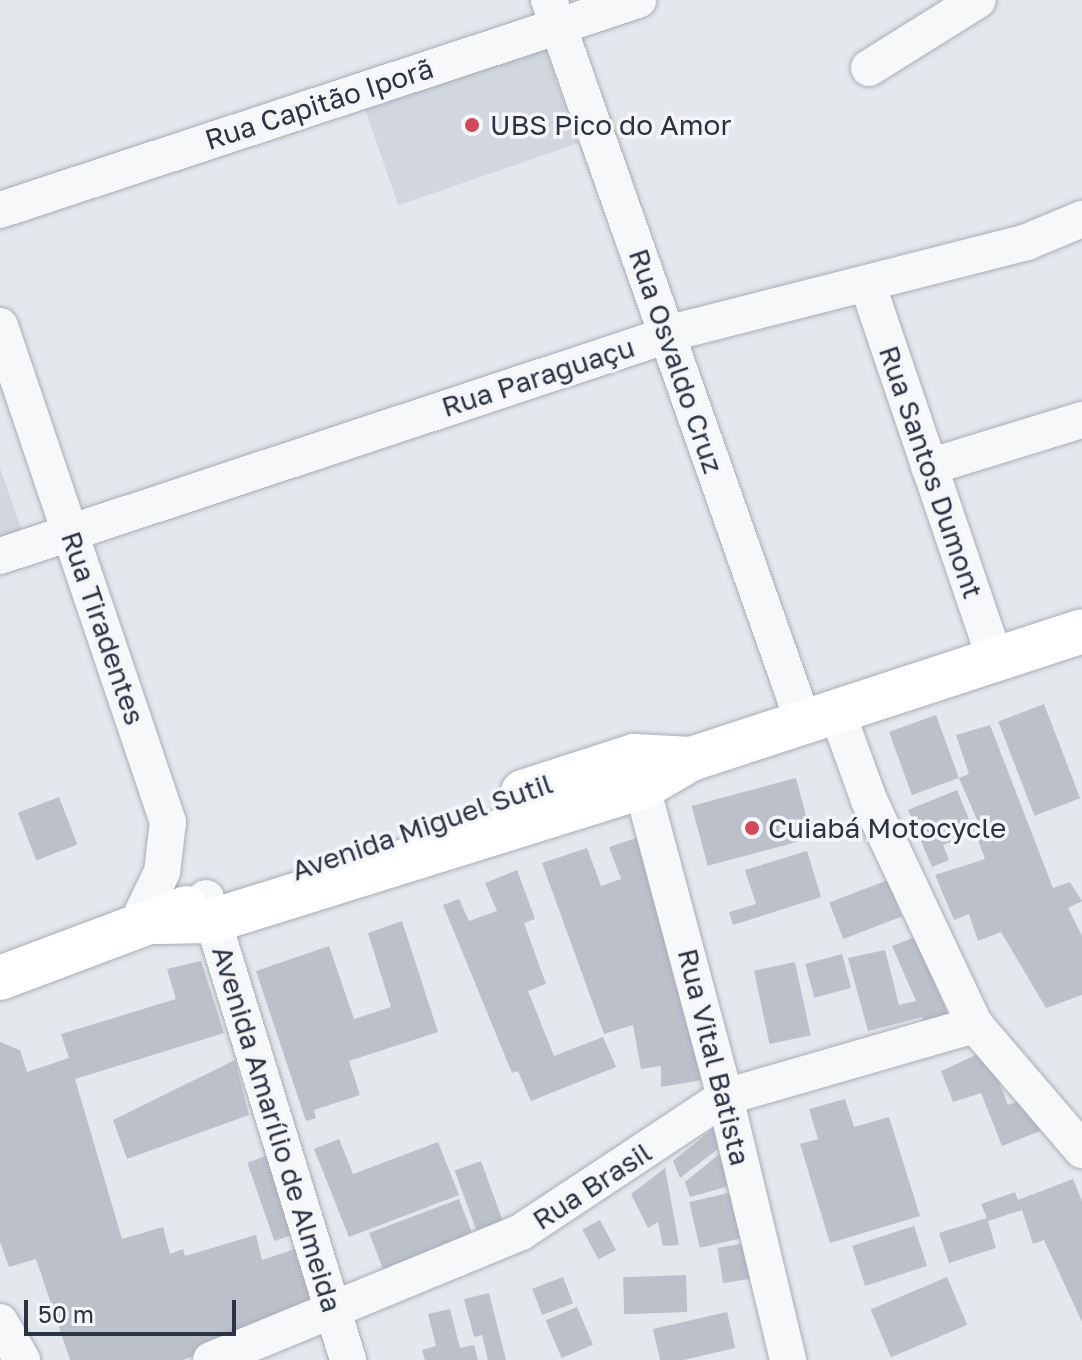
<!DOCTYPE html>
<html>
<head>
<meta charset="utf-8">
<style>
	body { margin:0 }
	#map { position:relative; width:1082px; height:1360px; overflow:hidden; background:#e4e7ec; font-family:"Golos Text",sans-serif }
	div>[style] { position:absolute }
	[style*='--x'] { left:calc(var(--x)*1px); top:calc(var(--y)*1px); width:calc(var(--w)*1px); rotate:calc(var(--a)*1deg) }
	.built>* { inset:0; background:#d2d6de; transform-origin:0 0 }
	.building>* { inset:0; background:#bbc0ca; transform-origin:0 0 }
	.roads { filter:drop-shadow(0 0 2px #a9aeb7) drop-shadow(0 0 2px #a9aeb7) }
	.minor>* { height:36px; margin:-18px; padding:0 18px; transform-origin:18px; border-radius:18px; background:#f7f8fa }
	.major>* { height:44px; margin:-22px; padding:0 22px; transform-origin:22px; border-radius:22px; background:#fff }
	.dots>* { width:22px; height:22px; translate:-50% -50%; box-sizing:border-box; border:4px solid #f4f6f9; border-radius:50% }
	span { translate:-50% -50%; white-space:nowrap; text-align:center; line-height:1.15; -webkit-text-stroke:7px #f4f6f9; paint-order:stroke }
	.street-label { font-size:28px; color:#2b3445 }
	.poi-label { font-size:28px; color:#2b3445 }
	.left { translate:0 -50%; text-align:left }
	.scale { position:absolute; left:24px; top:1300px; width:212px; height:36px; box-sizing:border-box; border:4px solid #2b3445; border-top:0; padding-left:10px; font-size:24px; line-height:28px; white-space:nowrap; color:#2b3445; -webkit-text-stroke:6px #f4f6f9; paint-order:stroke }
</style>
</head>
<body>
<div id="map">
	<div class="built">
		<div style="left:544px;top:45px;width:104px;height:190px;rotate:71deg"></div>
		<div style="clip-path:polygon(0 468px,25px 540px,0 549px)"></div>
	</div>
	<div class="building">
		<div style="left:1044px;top:704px;width:101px;height:49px;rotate:69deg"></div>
		<div style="left:936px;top:715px;width:67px;height:50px;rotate:70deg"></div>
		<div style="clip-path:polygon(990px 725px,1053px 888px,1070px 882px,1082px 901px,1068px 908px,1082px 936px,1082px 995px,1046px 1008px,1001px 932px,978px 941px,969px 914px,954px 920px,935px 875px,985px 859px,975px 832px,943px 845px,949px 860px,932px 867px,908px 810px,957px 790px,971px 824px,978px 822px,959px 778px,969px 774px,956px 735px)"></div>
		<div style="left:796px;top:778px;width:62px;height:108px;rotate:75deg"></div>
		<div style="left:59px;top:797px;width:51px;height:44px;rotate:69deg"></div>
		<div style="clip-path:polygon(639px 837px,702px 1080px,661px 1087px,661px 1066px,641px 1069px,633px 1025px,604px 1034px,542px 863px,587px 848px,601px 886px,621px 879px,609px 847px)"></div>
		<div style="clip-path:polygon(807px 851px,821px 897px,733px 925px,729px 912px,756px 904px,745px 870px)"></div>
		<div style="clip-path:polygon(517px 870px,535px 919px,524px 923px,546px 984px,528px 991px,554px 1056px,603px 1037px,616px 1067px,531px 1101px,518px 1071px,512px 1073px,443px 905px,459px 899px,469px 921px,497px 911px,485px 883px)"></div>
		<div style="left:888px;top:880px;width:39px;height:63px;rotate:69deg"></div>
		<div style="clip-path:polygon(402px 921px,438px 1032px,349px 1061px,360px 1095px,314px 1110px,316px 1118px,306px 1121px,256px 971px,329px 946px,354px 1019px,391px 1007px,368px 933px)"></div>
		<div style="clip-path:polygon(915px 937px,949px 1016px,926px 1026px,922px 1017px,868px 1031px,848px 958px,885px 950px,899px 1005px,916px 1001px,892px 946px)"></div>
		<div style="left:842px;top:954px;width:35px;height:38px;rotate:75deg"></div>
		<div style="clip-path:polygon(201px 961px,224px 1033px,75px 1079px,122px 1239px,163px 1227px,170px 1254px,183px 1249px,185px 1256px,256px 1235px,262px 1260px,301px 1247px,323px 1309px,183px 1360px,70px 1360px,36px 1259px,9px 1267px,0 1242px,0 1042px,20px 1050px,27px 1072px,69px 1058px,61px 1034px,176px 999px,167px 969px)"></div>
		<div style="left:795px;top:962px;width:75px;height:42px;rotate:78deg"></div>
		<div style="clip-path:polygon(987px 1050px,1008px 1105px,1027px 1098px,1040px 1131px,1002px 1146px,981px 1093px,953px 1102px,941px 1071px)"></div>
		<div style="clip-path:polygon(235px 1060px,249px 1115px,127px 1159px,113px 1120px)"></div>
		<div style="clip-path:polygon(845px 1099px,854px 1127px,889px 1117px,920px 1216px,830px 1243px,800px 1144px,818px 1139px,809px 1109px)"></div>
		<div style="clip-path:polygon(716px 1126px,723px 1145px,680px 1178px,673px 1161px)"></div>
		<div style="clip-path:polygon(339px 1139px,353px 1174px,438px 1142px,459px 1195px,349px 1237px,314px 1149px)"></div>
		<div style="clip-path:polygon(723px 1151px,736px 1184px,690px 1197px,685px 1182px)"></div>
		<div style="left:269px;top:1155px;width:83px;height:23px;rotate:71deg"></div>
		<div style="left:481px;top:1161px;width:74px;height:28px;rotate:70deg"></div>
		<div style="clip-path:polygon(665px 1168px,679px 1245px,663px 1246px,658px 1222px,648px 1228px,631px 1194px)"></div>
		<div style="clip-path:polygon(1073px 1179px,1082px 1201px,1082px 1322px,1044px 1240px,1033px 1244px,1022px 1210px,988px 1221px,996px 1248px,949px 1263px,939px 1233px,987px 1218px,981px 1204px,1015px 1192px,1018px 1200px)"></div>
		<div style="left:737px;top:1191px;width:47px;height:49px;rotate:77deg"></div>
		<div style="clip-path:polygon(459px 1199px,472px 1233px,387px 1279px,369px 1233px)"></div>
		<div style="left:600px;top:1220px;width:34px;height:20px;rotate:62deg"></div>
		<div style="left:914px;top:1226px;width:42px;height:65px;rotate:72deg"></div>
		<div style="left:753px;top:1242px;width:36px;height:36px;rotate:81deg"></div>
		<div style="left:686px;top:1275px;width:37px;height:63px;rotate:88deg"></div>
		<div style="left:563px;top:1277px;width:28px;height:33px;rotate:69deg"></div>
		<div style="left:947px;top:1277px;width:52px;height:83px;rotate:67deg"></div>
		<div style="clip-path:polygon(489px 1293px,506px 1360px,488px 1360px,482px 1335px,474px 1337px,464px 1299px)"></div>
		<div style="left:577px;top:1307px;width:41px;height:34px;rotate:67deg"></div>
		<div style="clip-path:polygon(450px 1309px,460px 1348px,474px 1345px,478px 1360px,425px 1360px,422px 1350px,436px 1346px,428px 1314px)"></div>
		<div style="left:727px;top:1312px;width:37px;height:76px;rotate:77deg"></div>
	</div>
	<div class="roads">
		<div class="minor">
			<div style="--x:549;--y:0;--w:764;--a:70.59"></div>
			<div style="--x:869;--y:68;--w:128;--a:-32"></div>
			<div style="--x:0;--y:210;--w:672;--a:-18.22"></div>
			<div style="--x:867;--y:283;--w:398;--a:71.2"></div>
			<div style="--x:0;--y:326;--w:524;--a:71.29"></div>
			<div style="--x:168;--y:822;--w:50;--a:96.8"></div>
			<div style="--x:162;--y:872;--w:64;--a:115.8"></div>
			<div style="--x:929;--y:467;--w:160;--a:-17.1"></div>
			<div style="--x:0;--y:556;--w:723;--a:-18.31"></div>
			<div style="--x:686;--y:329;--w:352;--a:-14.3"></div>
			<div style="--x:1027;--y:242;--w:60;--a:-22.7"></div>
			<div style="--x:837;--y:712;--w:94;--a:70"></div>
			<div style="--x:869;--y:800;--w:249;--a:64.8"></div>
			<div style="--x:975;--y:1025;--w:165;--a:49.4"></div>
			<div style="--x:635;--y:761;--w:348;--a:75"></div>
			<div style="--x:725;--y:1097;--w:270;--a:76.5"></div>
			<div style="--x:206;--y:898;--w:483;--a:72.9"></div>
			<div style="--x:0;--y:1322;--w:44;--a:59.9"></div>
			<div style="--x:211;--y:1360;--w:335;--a:-22.4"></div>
			<div style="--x:521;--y:1232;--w:245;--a:-33.5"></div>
			<div style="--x:725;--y:1097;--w:260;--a:-16.1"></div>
		</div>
		<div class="major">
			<div style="--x:523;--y:792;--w:117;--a:-18"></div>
			<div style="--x:634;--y:756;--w:57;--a:3"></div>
			<div style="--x:158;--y:922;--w:54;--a:-1.1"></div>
			<div style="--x:212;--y:921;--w:451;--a:-17.3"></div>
			<div style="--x:643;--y:787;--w:56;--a:-30.3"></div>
			<div style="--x:691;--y:759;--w:411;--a:-18.1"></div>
			<div style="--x:0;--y:978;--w:199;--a:-20.6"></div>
		</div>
	</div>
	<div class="dots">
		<div style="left:472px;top:125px;background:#d1495b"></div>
		<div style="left:752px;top:828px;background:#d1495b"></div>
	</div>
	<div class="street-label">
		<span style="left:319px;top:104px;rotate:-18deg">Rua Capitão Iporã</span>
		<span style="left:676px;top:361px;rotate:71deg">Rua Osvaldo Cruz</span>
		<span style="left:538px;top:377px;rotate:-18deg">Rua Paraguaçu</span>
		<span style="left:931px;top:472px;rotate:71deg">Rua Santos Dumont</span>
		<span style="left:103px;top:628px;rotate:71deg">Rua Tiradentes</span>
		<span style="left:422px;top:827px;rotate:-19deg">Avenida Miguel Sutil</span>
		<span style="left:714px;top:1057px;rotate:76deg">Rua Vital Batista</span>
		<span style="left:277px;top:1129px;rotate:73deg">Avenida Amarílio de Almeida</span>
		<span style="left:592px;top:1186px;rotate:-33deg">Rua Brasil</span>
	</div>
	<div class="poi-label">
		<span class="left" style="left:490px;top:125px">UBS Pico do Amor</span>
		<span class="left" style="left:768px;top:828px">Cuiabá Motocycle</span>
	</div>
	<div class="scale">50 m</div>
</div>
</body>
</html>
